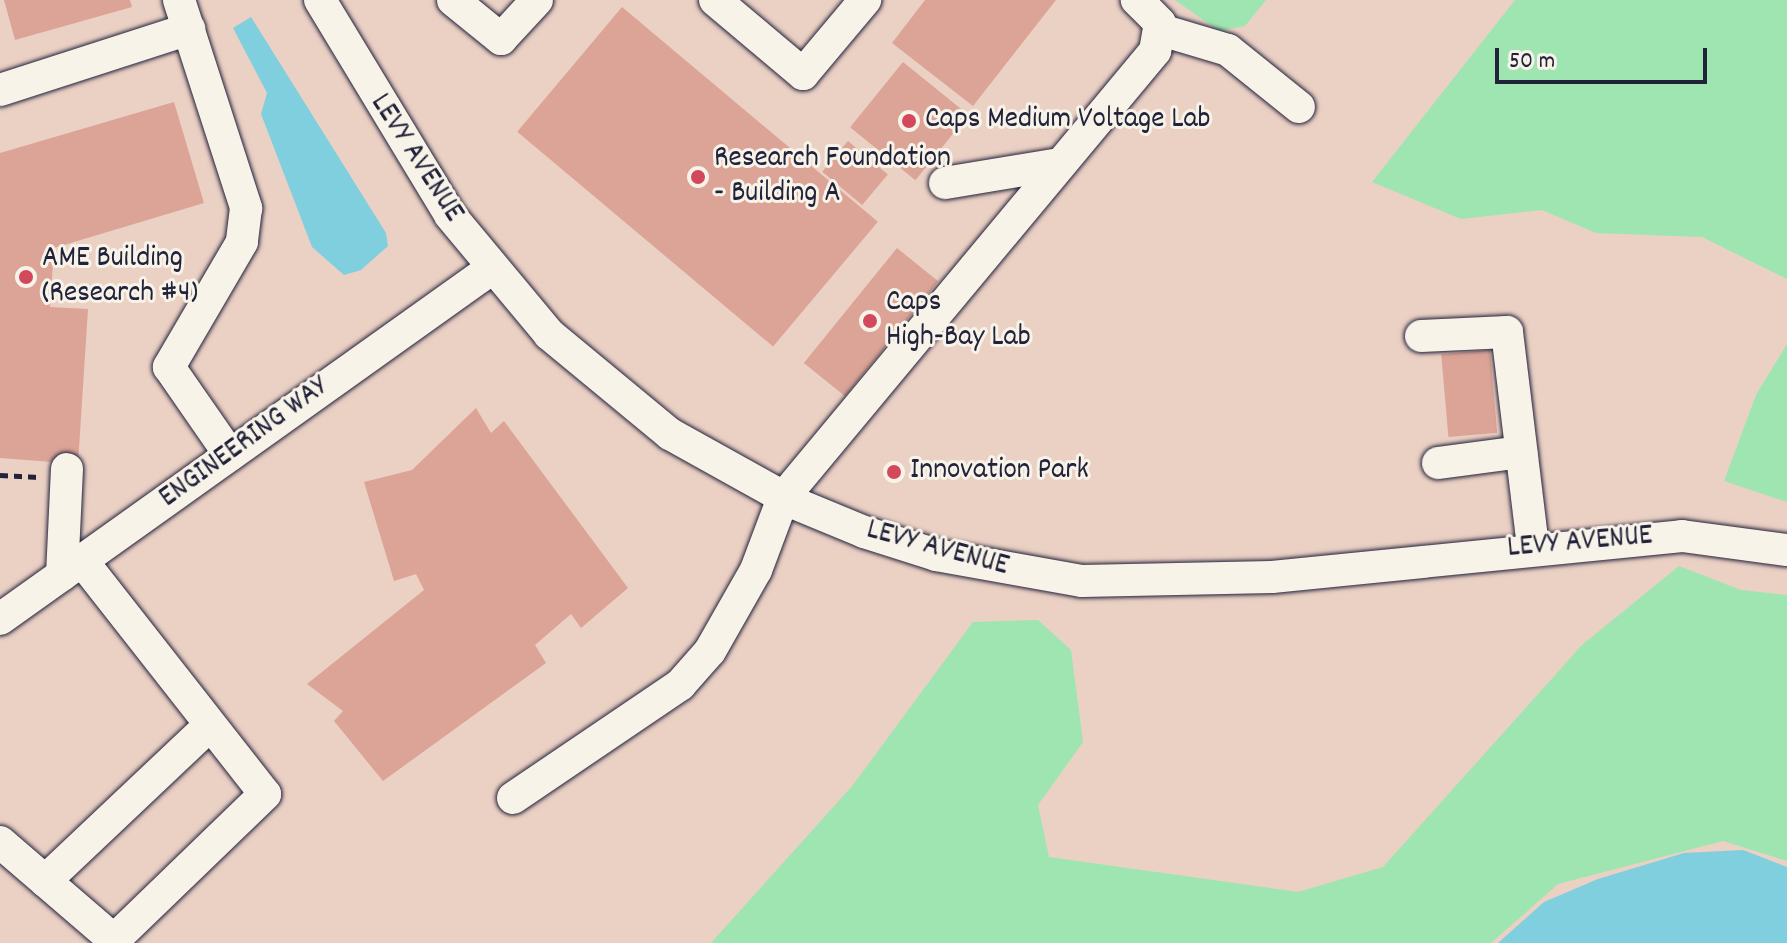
<!DOCTYPE html>
<html>
<head>
<meta charset="utf-8">
<style>
	body { margin:0 }
	#map { position:relative; width:1787px; height:943px; overflow:hidden; background:#f2e3d8; font-family:Dekko,sans-serif }
	div>[style] { position:absolute }
	[style*='--x'] { left:calc(var(--x)*1px); top:calc(var(--y)*1px); width:calc(var(--w)*1px); rotate:calc(var(--a)*1deg) }
	.built>* { inset:0; background:#ebd0c4; transform-origin:0 0 }
	.green>* { inset:0; background:#9fe5b1 }
	.water>* { inset:0; background:#80cfde }
	.building>* { inset:0; background:#dca497; transform-origin:0 0 }
	.path>* { height:5px; margin-top:-2.5px; transform-origin:0; background:repeating-linear-gradient(90deg,#22223b 0 8px,transparent 0 14px) }
	.roads { filter:drop-shadow(0 0 2px #22223b) drop-shadow(0 0 2px #22223b) }
	.minor>* { height:32px; margin:-16px; padding:0 16px; transform-origin:16px; border-radius:16px; background:#f7f3e8 }
	.dots>* { width:22px; height:22px; translate:-50% -50%; box-sizing:border-box; border:4px solid #f7f3e8; border-radius:50% }
	span { translate:-50% -50%; white-space:nowrap; text-align:center; line-height:1.15; -webkit-text-stroke:6px #f7f3e8; paint-order:stroke }
	.poi-label { font-size:30px; color:#22223b }
	.left { translate:0 -50%; text-align:left }
	.street-label { font-size:30px; color:#22223b }
	.scale { position:absolute; left:1495px; top:48px; width:212px; height:36px; box-sizing:border-box; border:4px solid #22223b; border-top:0; padding-left:10px; font-size:24px; line-height:28px; white-space:nowrap; color:#22223b; -webkit-text-stroke:6px #f7f3e8; paint-order:stroke }
</style>
</head>
<body>
<div id="map">
	<div class="built">
		<div style="left:0;top:0;width:1787px;height:943px"></div>
	</div>
	<div class="green">
		<div style="clip-path:polygon(1175px 0,1266px 0,1245px 26px,1219px 31px)"></div>
		<div style="clip-path:polygon(1515px 0,1787px 0,1787px 279px,1702px 237px,1596px 233px,1542px 210px,1461px 219px,1372px 182px)"></div>
		<div style="clip-path:polygon(1787px 344px,1787px 502px,1724px 481px,1756px 395px)"></div>
		<div style="clip-path:polygon(1679px 566px,1741px 590px,1787px 595px,1787px 861px,1723px 841px,1558px 884px,1491px 943px,711px 943px,853px 785px,973px 622px,1038px 620px,1071px 650px,1083px 742px,1038px 805px,1049px 857px,1298px 892px,1383px 867px,1582px 645px)"></div>
	</div>
	<div class="water">
		<div style="clip-path:polygon(251px 17px,386px 233px,388px 246px,361px 270px,344px 275px,312px 247px,261px 114px,267px 93px,233px 28px)"></div>
		<div style="clip-path:polygon(1743px 850px,1787px 867px,1787px 943px,1498px 943px,1544px 902px,1598px 879px,1684px 853px)"></div>
	</div>
	<div class="building">
		<div style="clip-path:polygon(4px 0,130px 0,132px 7px,15px 40px)"></div>
		<div style="clip-path:polygon(925px 0,1056px 0,973px 106px,892px 43px)"></div>
		<div style="left:622px;top:7px;width:334px;height:163px;rotate:40deg"></div>
		<div style="left:903px;top:62px;width:84px;height:84px;rotate:39deg"></div>
		<div style="clip-path:polygon(174px 102px,204px 203px,54px 248px,50px 307px,88px 309px,78px 464px,0 458px,0 153px)"></div>
		<div style="left:848px;top:141px;width:52px;height:40px;rotate:40deg"></div>
		<div style="left:897px;top:248px;width:53px;height:148px;rotate:39deg"></div>
		<div style="left:1490px;top:350px;width:83px;height:49px;rotate:85deg"></div>
		<div style="clip-path:polygon(476px 408px,491px 433px,504px 421px,628px 588px,581px 628px,571px 614px,535px 645px,546px 663px,383px 781px,334px 721px,343px 711px,307px 684px,424px 590px,416px 574px,394px 581px,364px 482px,412px 470px)"></div>
	</div>
	<div class="path">
		<div style="--x:0;--y:475;--w:39;--a:3"></div>
	</div>
	<div class="roads">
		<div class="minor">
			<div style="--x:179;--y:0;--w:219;--a:72.1"></div>
			<div style="--x:246;--y:208;--w:34;--a:97"></div>
			<div style="--x:242;--y:242;--w:145;--a:120.3"></div>
			<div style="--x:169;--y:367;--w:107;--a:55.3"></div>
			<div style="--x:320;--y:0;--w:251;--a:58.8"></div>
			<div style="--x:450;--y:215;--w:155;--a:50.2"></div>
			<div style="--x:549;--y:334;--w:157;--a:39.6"></div>
			<div style="--x:670;--y:434;--w:142;--a:29.1"></div>
			<div style="--x:794;--y:503;--w:76;--a:22.5"></div>
			<div style="--x:864;--y:532;--w:76;--a:17.7"></div>
			<div style="--x:936;--y:555;--w:148;--a:10.1"></div>
			<div style="--x:1082;--y:581;--w:190;--a:-1.2"></div>
			<div style="--x:1272;--y:577;--w:412;--a:-5.7"></div>
			<div style="--x:1682;--y:536;--w:106;--a:7.6"></div>
			<div style="--x:453;--y:0;--w:62;--a:39.1"></div>
			<div style="--x:501;--y:39;--w:53;--a:-47.3"></div>
			<div style="--x:715;--y:0;--w:115;--a:40.1"></div>
			<div style="--x:803;--y:74;--w:97;--a:-50"></div>
			<div style="--x:1161;--y:30;--w:70;--a:16.6"></div>
			<div style="--x:1228;--y:50;--w:91;--a:38.8"></div>
			<div style="--x:0;--y:90;--w:199;--a:-17.9"></div>
			<div style="--x:945;--y:183;--w:117;--a:-9.4"></div>
			<div style="--x:1421;--y:336;--w:86;--a:-2.7"></div>
			<div style="--x:1507;--y:332;--w:218;--a:83.1"></div>
			<div style="--x:1438;--y:463;--w:84;--a:-7.5"></div>
			<div style="--x:62;--y:575;--w:106;--a:-87.3"></div>
			<div style="--x:0;--y:619;--w:603;--a:-35.48"></div>
			<div style="--x:513;--y:798;--w:202;--a:-34.1"></div>
			<div style="--x:680;--y:685;--w:45;--a:-48.6"></div>
			<div style="--x:710;--y:651;--w:93;--a:-60.4"></div>
			<div style="--x:756;--y:570;--w:77;--a:-69.4"></div>
			<div style="--x:783;--y:498;--w:582;--a:-50.23"></div>
			<div style="--x:1155;--y:51;--w:28;--a:-80"></div>
			<div style="--x:1160;--y:23;--w:33;--a:-135"></div>
			<div style="--x:0;--y:842;--w:150;--a:40.7"></div>
			<div style="--x:114;--y:940;--w:210;--a:-44"></div>
			<div style="--x:265;--y:794;--w:296;--a:-128.1"></div>
			<div style="--x:45;--y:881;--w:227;--a:-43.4"></div>
		</div>
	</div>
	<div class="dots">
		<div style="left:909px;top:121px;background:#d1495b"></div>
		<div style="left:698px;top:177px;background:#d1495b"></div>
		<div style="left:26px;top:277px;background:#d1495b"></div>
		<div style="left:870px;top:321px;background:#d1495b"></div>
		<div style="left:894px;top:472px;background:#d1495b"></div>
	</div>
	<div class="poi-label">
		<span class="left" style="left:925px;top:121px">Caps Medium Voltage Lab</span>
		<span class="left" style="left:714px;top:177px">Research Foundation<br>- Building A</span>
		<span class="left" style="left:42px;top:277px">AME Building<br>(Research #4)</span>
		<span class="left" style="left:886px;top:321px">Caps<br>High-Bay Lab</span>
		<span class="left" style="left:910px;top:472px">Innovation Park</span>
	</div>
	<div class="street-label">
		<span style="left:415px;top:159px;rotate:57deg">LEVY AVENUE</span>
		<span style="left:245px;top:444px;rotate:-36deg">ENGINEERING WAY</span>
		<span style="left:1580px;top:544px;rotate:-5deg">LEVY AVENUE</span>
		<span style="left:937px;top:550px;rotate:15deg">LEVY AVENUE</span>
	</div>
	<div class="scale">50 m</div>
</div>
</body>
</html>
